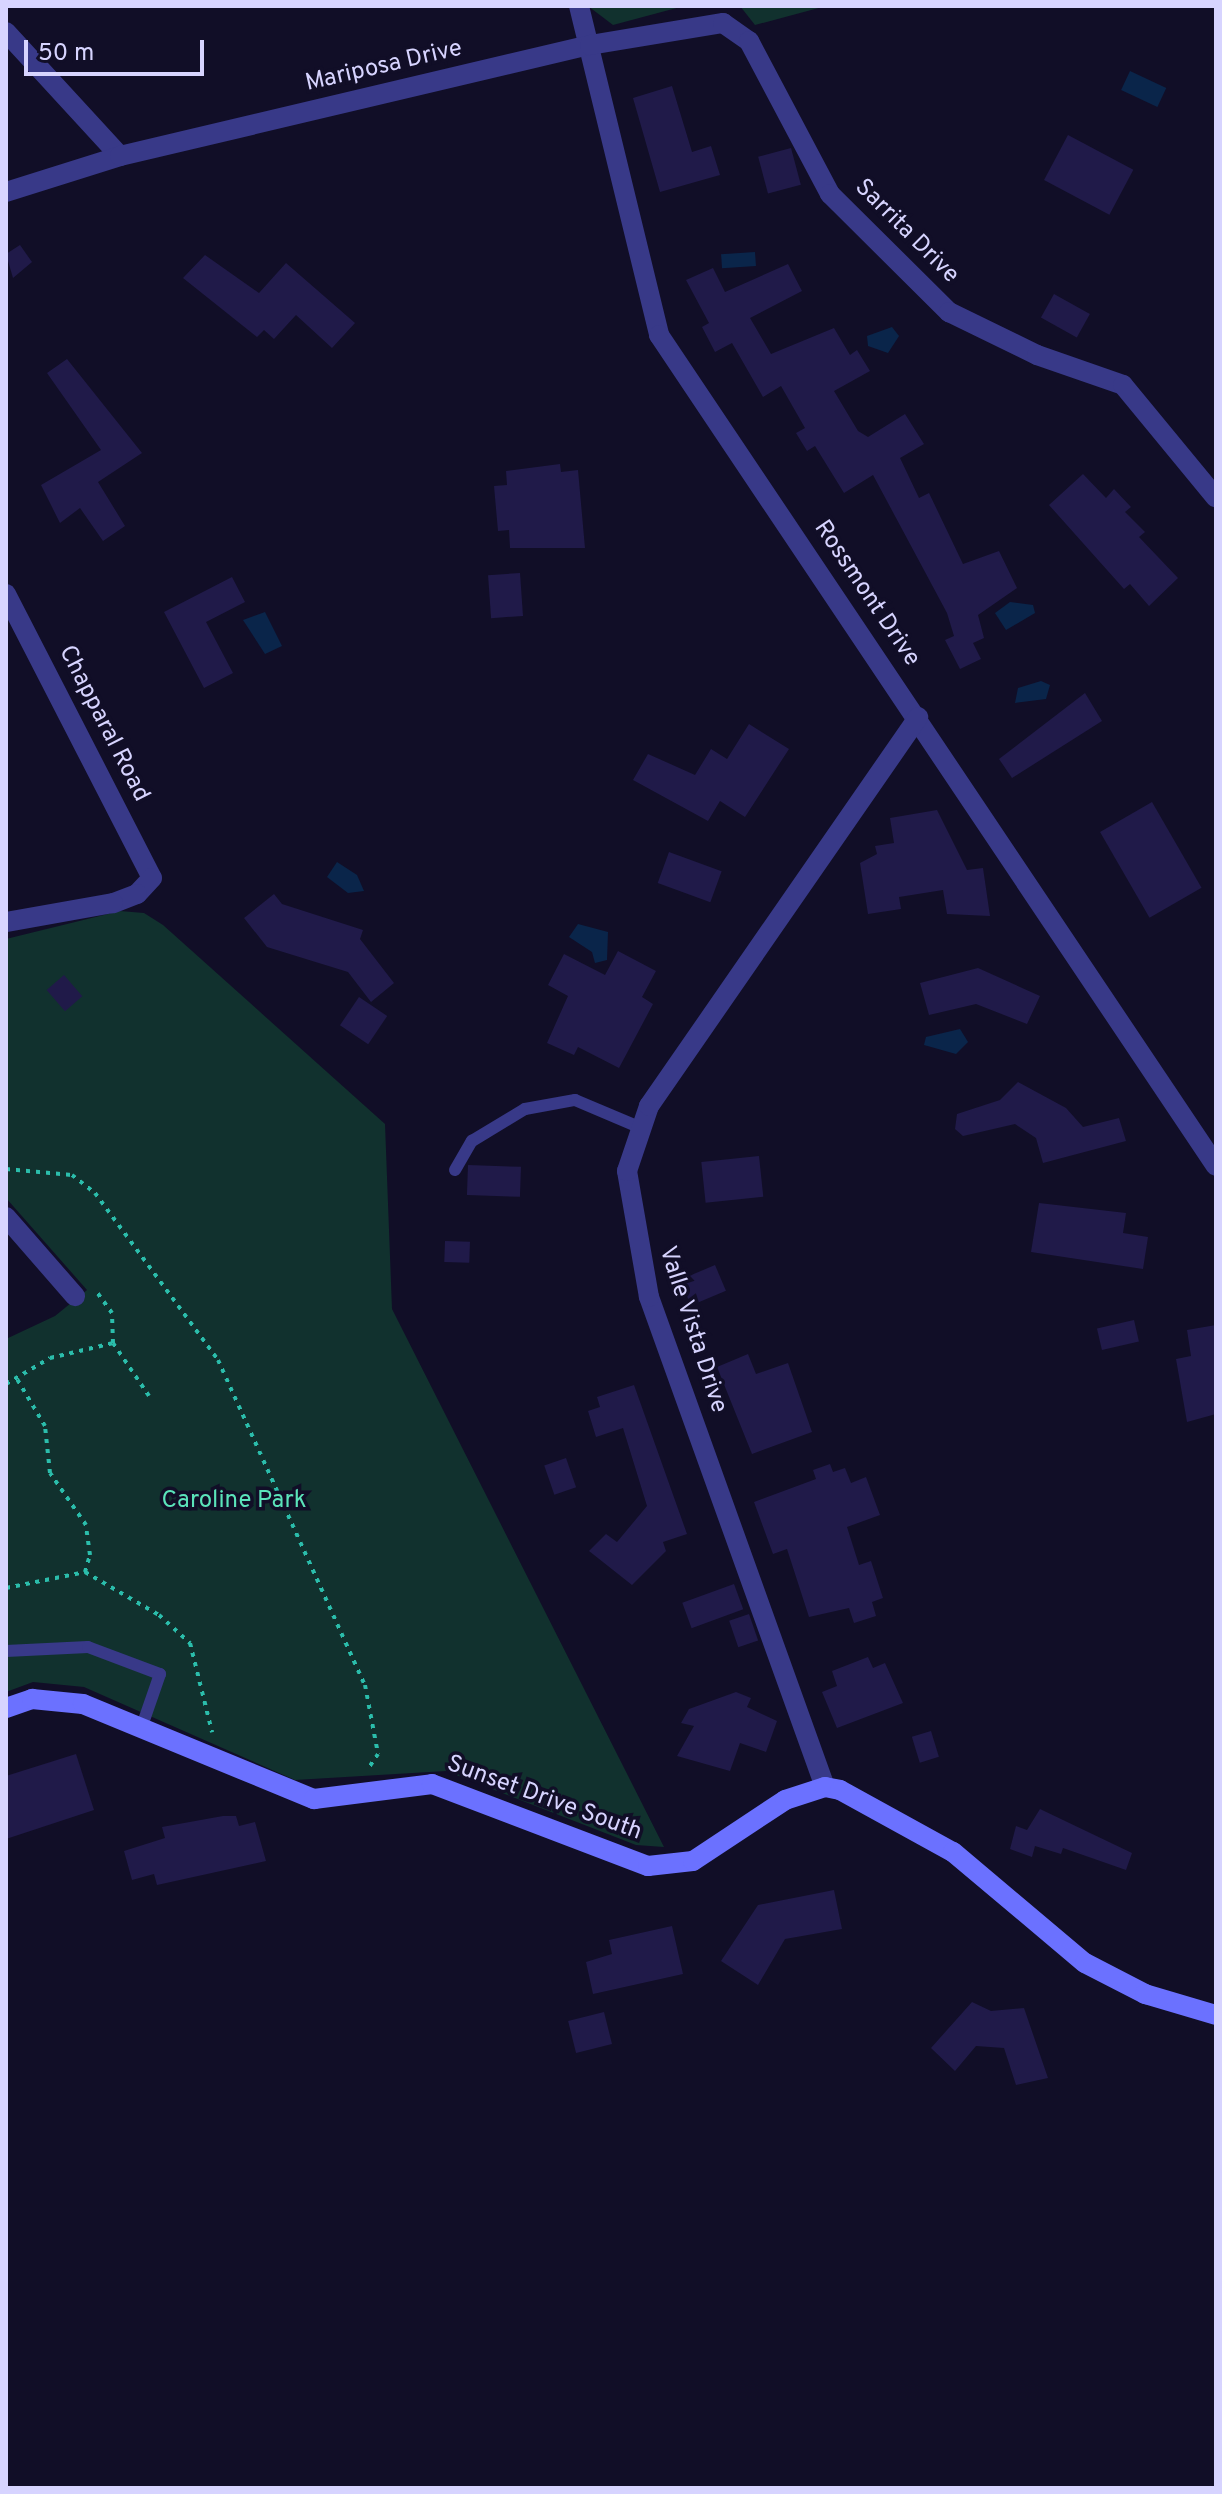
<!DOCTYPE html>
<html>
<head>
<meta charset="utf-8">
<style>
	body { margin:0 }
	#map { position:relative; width:1222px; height:2494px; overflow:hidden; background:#110e27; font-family:Overpass,sans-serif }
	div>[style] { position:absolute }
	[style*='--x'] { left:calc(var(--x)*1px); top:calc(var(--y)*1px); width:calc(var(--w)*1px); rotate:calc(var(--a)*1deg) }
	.green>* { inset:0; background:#11312e }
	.water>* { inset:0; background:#0a254a; transform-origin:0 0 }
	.building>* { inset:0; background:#201a49; transform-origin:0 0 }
	.path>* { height:4px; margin-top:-2px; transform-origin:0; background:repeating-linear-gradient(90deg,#2bbdab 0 4px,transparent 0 10px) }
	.lane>* { height:12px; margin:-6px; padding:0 6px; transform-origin:6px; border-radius:6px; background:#383988 }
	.street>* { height:20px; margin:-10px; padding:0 10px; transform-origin:10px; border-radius:10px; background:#383988 }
	.secondary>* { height:20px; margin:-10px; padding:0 10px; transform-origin:10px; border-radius:10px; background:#6b71ff }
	span { translate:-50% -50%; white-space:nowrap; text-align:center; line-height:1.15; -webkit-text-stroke:7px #110e27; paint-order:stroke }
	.street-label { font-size:24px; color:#d7d4ff }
	.park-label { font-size:24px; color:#5be4ba }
	.frame { position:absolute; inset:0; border:8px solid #d7d4ff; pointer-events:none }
	.scale { position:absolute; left:24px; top:40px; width:180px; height:36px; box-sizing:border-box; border:4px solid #d7d4ff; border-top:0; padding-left:10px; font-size:24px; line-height:28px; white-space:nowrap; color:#d7d4ff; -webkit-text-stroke:6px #110e27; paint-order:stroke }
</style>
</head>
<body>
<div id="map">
	<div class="green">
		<div style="clip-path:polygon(588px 6px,684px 6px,613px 25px)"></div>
		<div style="clip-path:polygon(740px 6px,826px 6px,755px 25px)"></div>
		<div style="clip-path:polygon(120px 911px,144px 913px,163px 925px,385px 1124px,392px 1309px,664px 1847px,636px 1845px,446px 1771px,295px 1780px,84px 1687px,33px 1682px,6px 1692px,6px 1339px,55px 1316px,87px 1290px,6px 1198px,6px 939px)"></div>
	</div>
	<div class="water">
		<div style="left:1130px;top:71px;width:40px;height:21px;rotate:25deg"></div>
		<div style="left:755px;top:252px;width:14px;height:34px;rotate:86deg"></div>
		<div style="clip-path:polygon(892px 327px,899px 336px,888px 353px,868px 346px,867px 336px)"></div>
		<div style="clip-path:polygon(1010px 602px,1033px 605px,1035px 613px,1006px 630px,995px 613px)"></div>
		<div style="clip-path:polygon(265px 612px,282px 646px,265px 654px,243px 620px)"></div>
		<div style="clip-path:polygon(1041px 681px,1050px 685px,1046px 699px,1015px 703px,1018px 688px)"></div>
		<div style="clip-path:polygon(337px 862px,357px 875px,364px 891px,348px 893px,327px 877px)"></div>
		<div style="clip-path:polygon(578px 924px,608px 932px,607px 960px,595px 963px,592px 952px,569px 937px)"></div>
		<div style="clip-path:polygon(960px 1029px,968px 1042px,956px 1054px,924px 1045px,926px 1037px)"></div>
	</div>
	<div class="building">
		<div style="clip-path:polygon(672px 86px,692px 152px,711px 146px,720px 175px,660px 192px,633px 98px)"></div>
		<div style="left:1068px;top:135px;width:74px;height:51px;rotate:28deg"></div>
		<div style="left:791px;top:148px;width:38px;height:34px;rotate:75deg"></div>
		<div style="clip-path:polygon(20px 245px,32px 262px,13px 278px,6px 254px)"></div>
		<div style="clip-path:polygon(205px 255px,259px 293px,286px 263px,355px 323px,332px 348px,296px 315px,274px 339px,264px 330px,257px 337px,183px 278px)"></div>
		<div style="clip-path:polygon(788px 264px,802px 291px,750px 318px,771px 354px,834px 328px,850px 355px,857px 350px,870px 371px,834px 391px,858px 431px,868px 437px,905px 414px,924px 444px,900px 458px,919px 498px,929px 493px,963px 564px,999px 551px,1017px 588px,978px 615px,984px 638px,973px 643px,981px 659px,960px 669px,945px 640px,954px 636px,947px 613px,873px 475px,844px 493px,815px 446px,807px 451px,796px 433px,805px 428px,781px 386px,763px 397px,732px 343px,715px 352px,702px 327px,709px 323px,686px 280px,713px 268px,725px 292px)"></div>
		<div style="left:1054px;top:294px;width:41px;height:27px;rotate:29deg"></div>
		<div style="clip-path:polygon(67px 359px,142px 453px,98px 482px,125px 526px,103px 541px,80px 508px,60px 523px,41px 485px,101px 450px,47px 373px)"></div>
		<div style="clip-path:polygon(560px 464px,561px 472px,578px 470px,585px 548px,510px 548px,509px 530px,498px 531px,494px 486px,507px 485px,506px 471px)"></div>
		<div style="clip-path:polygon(1083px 474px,1106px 498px,1114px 489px,1131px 507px,1125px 512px,1145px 532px,1139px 537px,1178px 578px,1149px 606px,1130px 584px,1124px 589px,1049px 505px)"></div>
		<div style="left:520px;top:573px;width:43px;height:32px;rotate:86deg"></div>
		<div style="clip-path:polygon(232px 577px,245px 602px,206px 622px,233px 673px,204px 688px,164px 612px)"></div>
		<div style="clip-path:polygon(1085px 693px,1102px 721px,1012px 778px,999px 759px)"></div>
		<div style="clip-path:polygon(749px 724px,789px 749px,745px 817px,720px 801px,708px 821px,633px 780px,648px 754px,695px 775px,711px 749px,727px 759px)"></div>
		<div style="left:1152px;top:802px;width:99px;height:60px;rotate:60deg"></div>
		<div style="clip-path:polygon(937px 810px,967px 870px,983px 868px,990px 916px,947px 914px,943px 890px,899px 897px,901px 909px,868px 914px,860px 863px,877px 854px,875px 846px,894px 843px,890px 818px)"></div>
		<div style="left:669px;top:852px;width:56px;height:33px;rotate:20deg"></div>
		<div style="clip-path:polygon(274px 894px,282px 904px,363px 930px,360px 939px,394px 983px,371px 1002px,348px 972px,267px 947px,244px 918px)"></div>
		<div style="clip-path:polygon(618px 951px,656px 971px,642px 997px,653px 1004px,619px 1068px,578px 1047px,574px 1055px,547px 1043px,568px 996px,548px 985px,564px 954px,605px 975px)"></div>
		<div style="clip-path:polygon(978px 968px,1040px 996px,1027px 1024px,976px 1004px,929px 1015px,920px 983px)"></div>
		<div style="left:64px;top:975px;width:28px;height:23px;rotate:49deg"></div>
		<div style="left:359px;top:997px;width:34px;height:34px;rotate:34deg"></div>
		<div style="clip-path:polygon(1018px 1082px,1066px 1108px,1083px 1127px,1119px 1118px,1126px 1141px,1043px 1163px,1036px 1138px,1015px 1124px,963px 1136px,955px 1129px,957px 1114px,1000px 1100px)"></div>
		<div style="left:759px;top:1156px;width:41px;height:58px;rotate:84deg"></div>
		<div style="left:468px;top:1165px;width:53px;height:30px;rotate:2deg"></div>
		<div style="clip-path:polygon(1039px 1203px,1126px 1213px,1123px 1233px,1148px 1237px,1143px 1269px,1031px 1252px)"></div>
		<div style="left:445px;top:1241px;width:25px;height:21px;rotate:2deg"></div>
		<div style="left:715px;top:1265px;width:28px;height:38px;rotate:67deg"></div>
		<div style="left:1134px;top:1320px;width:22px;height:38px;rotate:77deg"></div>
		<div style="clip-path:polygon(1216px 1325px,1216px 1414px,1187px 1422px,1176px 1359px,1191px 1356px,1187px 1330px)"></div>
		<div style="clip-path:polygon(748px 1354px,756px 1374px,788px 1363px,812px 1432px,752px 1454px,717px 1367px)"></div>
		<div style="clip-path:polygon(634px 1385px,687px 1534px,663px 1542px,666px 1551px,632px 1585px,589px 1551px,606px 1534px,617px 1542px,647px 1506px,623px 1428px,596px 1437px,588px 1411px,600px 1407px,597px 1397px)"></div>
		<div style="left:566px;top:1458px;width:31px;height:23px;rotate:71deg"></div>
		<div style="clip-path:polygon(830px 1464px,833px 1472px,845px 1468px,851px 1483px,866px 1477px,880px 1515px,847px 1527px,859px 1565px,871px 1561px,883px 1598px,872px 1602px,876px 1616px,854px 1623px,849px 1608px,809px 1617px,787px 1549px,773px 1554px,754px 1502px,816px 1479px,813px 1470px)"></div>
		<div style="left:734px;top:1584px;width:27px;height:55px;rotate:70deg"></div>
		<div style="left:749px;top:1614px;width:28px;height:21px;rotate:71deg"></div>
		<div style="clip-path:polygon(868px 1657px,873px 1668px,885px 1663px,903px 1703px,837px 1728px,822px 1692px,837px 1686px,832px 1671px)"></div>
		<div style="clip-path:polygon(736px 1692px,751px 1698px,747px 1707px,777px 1721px,766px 1752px,740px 1743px,730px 1771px,677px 1756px,694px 1726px,681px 1723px,689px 1709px)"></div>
		<div style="left:931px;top:1731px;width:27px;height:20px;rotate:73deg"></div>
		<div style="clip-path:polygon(76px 1754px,94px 1810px,6px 1839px,6px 1776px)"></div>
		<div style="clip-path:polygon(1040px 1809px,1132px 1853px,1126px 1870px,1063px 1848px,1061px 1854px,1035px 1846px,1032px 1857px,1010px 1849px,1016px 1826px,1027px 1830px)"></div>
		<div style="clip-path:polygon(223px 1816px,236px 1816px,239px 1826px,255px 1822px,266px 1861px,157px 1885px,154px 1874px,132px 1880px,124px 1851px,165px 1838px,162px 1827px)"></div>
		<div style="clip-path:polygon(834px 1890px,842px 1929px,785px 1939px,758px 1985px,721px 1961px,758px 1905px)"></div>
		<div style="clip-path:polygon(672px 1926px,683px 1974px,593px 1994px,586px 1962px,612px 1954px,609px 1940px)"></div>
		<div style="clip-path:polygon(972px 2002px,991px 2011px,1024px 2008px,1048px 2078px,1016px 2085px,1004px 2048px,976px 2046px,955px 2071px,931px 2048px)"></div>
		<div style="left:604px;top:2012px;width:33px;height:37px;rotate:76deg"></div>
	</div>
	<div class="path">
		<div style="--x:6;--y:1169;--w:66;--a:5.2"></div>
		<div style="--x:72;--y:1175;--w:29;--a:38"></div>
		<div style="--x:95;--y:1193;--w:207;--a:53.6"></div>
		<div style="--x:218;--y:1360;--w:357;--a:65.7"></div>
		<div style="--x:365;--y:1685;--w:70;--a:79.3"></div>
		<div style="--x:378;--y:1754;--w:18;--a:124"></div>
		<div style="--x:113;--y:1343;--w:64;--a:55.8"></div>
		<div style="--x:6;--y:1384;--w:51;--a:-30.6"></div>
		<div style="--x:50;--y:1358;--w:65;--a:-13.4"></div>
		<div style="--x:113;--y:1343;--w:30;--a:-92"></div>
		<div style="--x:112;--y:1313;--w:29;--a:-126"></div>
		<div style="--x:85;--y:1572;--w:86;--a:30.2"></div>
		<div style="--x:159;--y:1615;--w:42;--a:42.1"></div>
		<div style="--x:190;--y:1643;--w:92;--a:76.1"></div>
		<div style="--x:6;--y:1588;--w:81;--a:-11.4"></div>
		<div style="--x:85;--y:1572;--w:18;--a:-74"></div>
		<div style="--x:90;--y:1555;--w:30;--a:-98"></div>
		<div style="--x:86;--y:1525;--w:63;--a:-124.7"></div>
		<div style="--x:50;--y:1473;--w:47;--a:-96.1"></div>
		<div style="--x:45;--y:1426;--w:55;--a:-120.8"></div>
	</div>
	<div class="lane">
		<div style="--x:455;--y:1170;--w:34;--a:-60"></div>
		<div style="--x:472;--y:1141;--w:62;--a:-31.1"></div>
		<div style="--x:525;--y:1109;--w:51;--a:-10.2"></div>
		<div style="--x:575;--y:1100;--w:69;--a:22.9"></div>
		<div style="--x:6;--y:1651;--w:82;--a:-2.8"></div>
		<div style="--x:88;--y:1647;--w:77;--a:20.6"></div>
		<div style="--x:160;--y:1674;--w:58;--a:109.1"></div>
	</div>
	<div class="street">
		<div style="--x:579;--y:6;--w:339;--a:76.3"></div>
		<div style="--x:659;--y:335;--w:1000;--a:56.17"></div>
		<div style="--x:6;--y:32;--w:168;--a:47.4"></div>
		<div style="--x:6;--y:192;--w:120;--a:-17.5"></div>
		<div style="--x:120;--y:156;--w:483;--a:-13.3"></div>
		<div style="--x:590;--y:45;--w:135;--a:-9.4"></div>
		<div style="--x:723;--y:23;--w:32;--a:35"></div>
		<div style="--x:749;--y:41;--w:173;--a:62.1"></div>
		<div style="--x:830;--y:194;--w:168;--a:44.8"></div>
		<div style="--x:949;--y:312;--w:98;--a:26"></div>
		<div style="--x:1037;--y:355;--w:91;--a:19.2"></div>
		<div style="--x:1123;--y:385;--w:146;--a:50.5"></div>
		<div style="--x:6;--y:594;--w:319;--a:62.8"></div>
		<div style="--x:152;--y:878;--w:22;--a:133"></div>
		<div style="--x:137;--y:894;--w:26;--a:159"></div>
		<div style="--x:113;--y:903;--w:109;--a:169.9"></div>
		<div style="--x:6;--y:1217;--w:105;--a:48.9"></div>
		<div style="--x:825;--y:1787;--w:521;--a:-109.76"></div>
		<div style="--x:649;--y:1297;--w:128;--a:-99.9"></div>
		<div style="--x:627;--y:1171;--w:69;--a:-71.3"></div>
		<div style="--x:649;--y:1106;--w:473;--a:-55.3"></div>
	</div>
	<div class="secondary">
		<div style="--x:6;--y:1708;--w:28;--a:-19"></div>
		<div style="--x:32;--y:1699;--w:51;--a:5.6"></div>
		<div style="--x:83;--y:1704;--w:250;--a:22.4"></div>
		<div style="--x:314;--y:1799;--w:119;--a:-7.2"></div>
		<div style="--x:432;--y:1784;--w:231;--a:20.8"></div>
		<div style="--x:648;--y:1866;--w:45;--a:-6.3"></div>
		<div style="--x:693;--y:1861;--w:110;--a:-33.5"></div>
		<div style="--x:785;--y:1800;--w:42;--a:-18"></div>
		<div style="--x:825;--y:1787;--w:15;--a:11"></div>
		<div style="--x:840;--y:1790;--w:129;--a:28.8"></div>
		<div style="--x:953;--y:1852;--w:172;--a:40.1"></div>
		<div style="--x:1085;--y:1963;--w:68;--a:27.3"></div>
		<div style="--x:1145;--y:1994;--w:74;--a:16.5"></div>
	</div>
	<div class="street-label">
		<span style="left:384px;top:67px;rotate:-13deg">Mariposa Drive</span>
		<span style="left:906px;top:232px;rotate:45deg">Sarrita Drive</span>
		<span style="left:866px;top:594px;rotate:56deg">Rossmont Drive</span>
		<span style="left:103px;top:724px;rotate:63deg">Chapparal Road</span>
		<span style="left:692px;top:1330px;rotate:72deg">Valle Vista Drive</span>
		<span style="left:544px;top:1799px;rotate:20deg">Sunset Drive South</span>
	</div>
	<div class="park-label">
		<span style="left:234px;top:1502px">Caroline Park</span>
	</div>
	<div class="frame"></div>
	<div class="scale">50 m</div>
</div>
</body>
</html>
